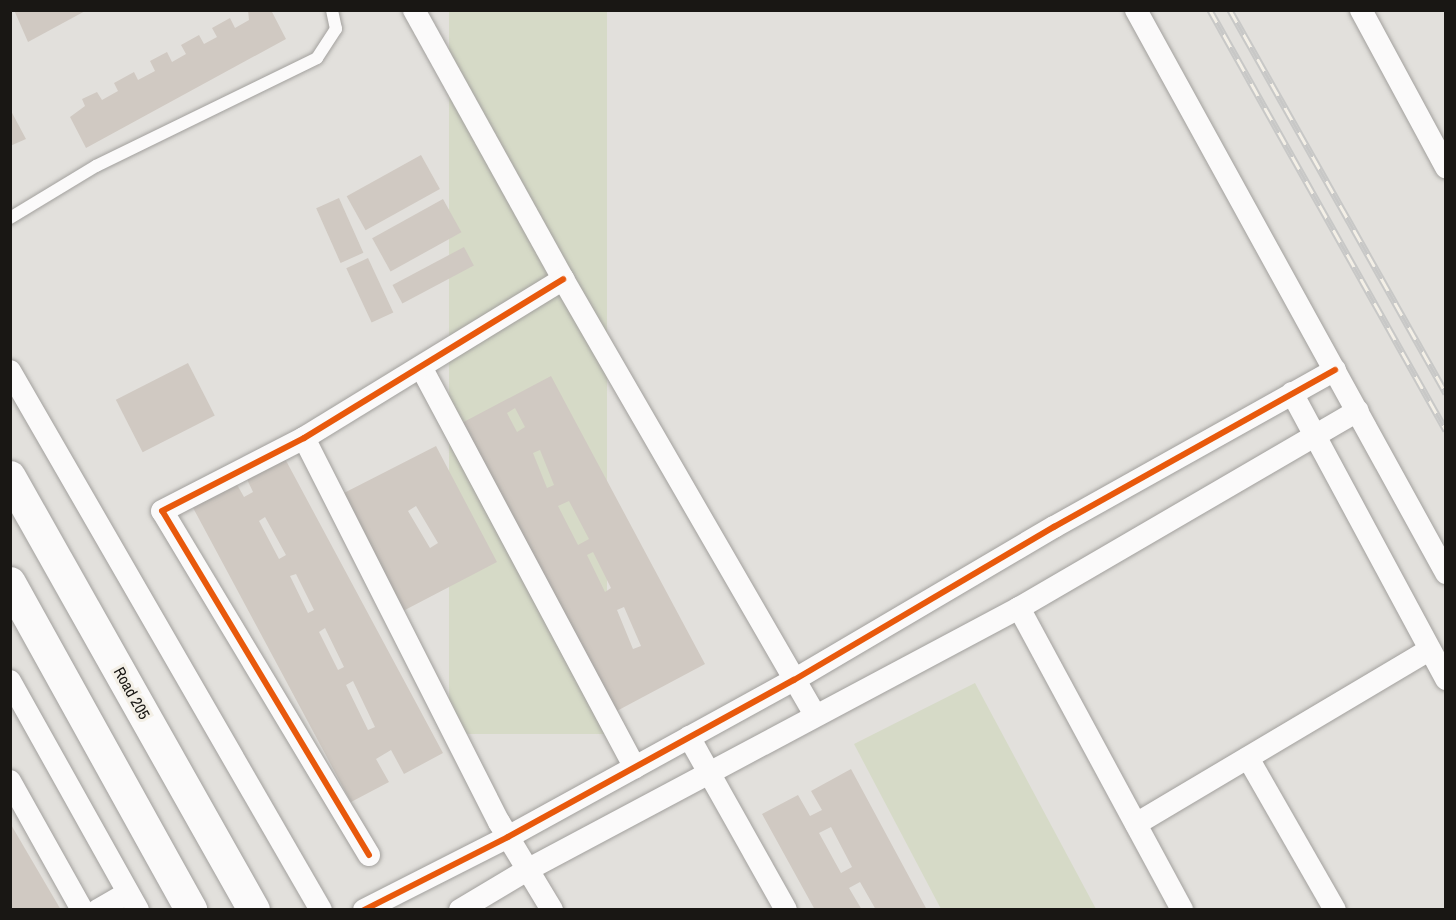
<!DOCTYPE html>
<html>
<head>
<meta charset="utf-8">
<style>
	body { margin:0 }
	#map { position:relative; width:1456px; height:920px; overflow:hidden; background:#e2e0dc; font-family:"Archivo Narrow",sans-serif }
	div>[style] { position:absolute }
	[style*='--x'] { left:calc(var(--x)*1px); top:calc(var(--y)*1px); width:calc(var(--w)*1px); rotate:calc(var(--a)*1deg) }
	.green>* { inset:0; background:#d6dac7; transform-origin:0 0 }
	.building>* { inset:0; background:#d0c9c2; transform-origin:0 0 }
	.roads { filter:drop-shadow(0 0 2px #a2a09d) drop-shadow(0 0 2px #a2a09d) }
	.service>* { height:12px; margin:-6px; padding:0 6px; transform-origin:6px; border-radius:6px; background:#fbfafa }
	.minor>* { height:22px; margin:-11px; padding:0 11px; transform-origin:11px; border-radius:11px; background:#fbfafa }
	.secondary>* { height:32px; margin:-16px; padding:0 16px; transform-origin:16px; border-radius:16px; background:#fbfafa }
	.rail>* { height:7px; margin-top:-3.5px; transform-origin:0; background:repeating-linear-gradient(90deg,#f3efe6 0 14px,#c8c8c7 0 28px); box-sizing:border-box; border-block:2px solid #c8c8c7 }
	.cycleway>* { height:6px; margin:-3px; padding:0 3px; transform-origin:3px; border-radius:3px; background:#e8590c }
	span { translate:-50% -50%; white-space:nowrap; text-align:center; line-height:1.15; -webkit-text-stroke:6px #f3efe6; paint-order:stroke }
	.street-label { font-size:16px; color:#191714 }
	.frame { position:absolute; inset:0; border:12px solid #191714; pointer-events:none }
</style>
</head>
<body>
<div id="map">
	<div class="green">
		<div style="left:449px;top:11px;width:158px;height:723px"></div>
		<div style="clip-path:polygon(975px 683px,1096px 909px,941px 909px,854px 744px)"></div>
	</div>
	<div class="building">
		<div style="clip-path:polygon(14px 10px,87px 10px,28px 42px)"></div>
		<div style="clip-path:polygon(248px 10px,271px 10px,286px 39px,86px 148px,70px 117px,85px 106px,82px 99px,97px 92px,102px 100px,118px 91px,114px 83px,134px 72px,138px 80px,155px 71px,150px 61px,167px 52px,172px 62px,186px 54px,181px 45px,199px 35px,204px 44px,217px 37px,212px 28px,230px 18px,235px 28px,249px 20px)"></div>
		<div style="clip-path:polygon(10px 109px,26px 139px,10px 146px)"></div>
		<div style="left:421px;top:155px;width:39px;height:85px;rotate:61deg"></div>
		<div style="left:339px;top:198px;width:60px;height:25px;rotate:66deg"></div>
		<div style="left:443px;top:199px;width:38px;height:81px;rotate:61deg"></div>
		<div style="left:464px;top:247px;width:21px;height:81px;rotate:62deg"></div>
		<div style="left:368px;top:258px;width:60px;height:24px;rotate:65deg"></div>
		<div style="left:188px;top:363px;width:59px;height:81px;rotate:63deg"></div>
		<div style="clip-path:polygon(evenodd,551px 376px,705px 664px,613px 713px,458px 425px,551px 376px,515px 408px,525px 427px,517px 432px,507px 413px,515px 408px,551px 376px,540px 450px,554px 485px,547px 488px,533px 453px,540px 450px,551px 376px,569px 501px,589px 539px,578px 545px,558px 506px,569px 501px,551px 376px,593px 552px,611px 588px,605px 592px,587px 555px,593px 552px,551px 376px,624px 607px,641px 646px,633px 649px,617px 610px,624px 607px)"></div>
		<div style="clip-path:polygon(evenodd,436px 446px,497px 562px,403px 611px,342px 494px,436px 446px,416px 506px,438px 543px,430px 548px,408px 511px,416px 506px)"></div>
		<div style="clip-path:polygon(evenodd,283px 455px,443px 753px,404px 774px,391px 750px,376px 759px,389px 782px,351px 802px,191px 504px,235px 481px,244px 497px,253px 492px,245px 475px,283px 455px,265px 517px,286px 555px,279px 559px,259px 521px,265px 517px,283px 455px,296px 574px,314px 610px,308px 613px,290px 576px,296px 574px,283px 455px,325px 628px,344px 667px,338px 670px,319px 632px,325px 628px,283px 455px,353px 681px,375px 727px,368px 730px,346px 685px,353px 681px)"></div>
		<div style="clip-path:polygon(evenodd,851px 769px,927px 910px,876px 910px,860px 882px,849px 888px,862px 910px,815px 910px,762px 814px,798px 795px,810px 816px,822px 810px,811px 791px,851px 769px,831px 827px,852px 867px,841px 873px,819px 833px,831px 827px)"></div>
		<div style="clip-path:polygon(10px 823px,61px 910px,10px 910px)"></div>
	</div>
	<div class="roads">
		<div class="service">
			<div style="--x:10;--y:218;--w:100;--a:-31.2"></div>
			<div style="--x:96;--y:166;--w:246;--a:-26"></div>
			<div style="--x:317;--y:58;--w:35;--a:-57"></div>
			<div style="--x:336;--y:29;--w:19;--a:-102"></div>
		</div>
		<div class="minor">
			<div style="--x:414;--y:10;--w:308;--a:61"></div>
			<div style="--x:563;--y:279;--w:504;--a:59.97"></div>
			<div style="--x:1136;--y:10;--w:643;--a:61.16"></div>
			<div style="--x:1361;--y:10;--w:179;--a:61.6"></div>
			<div style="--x:421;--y:367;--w:454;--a:61.9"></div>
			<div style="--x:10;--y:371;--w:622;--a:60.02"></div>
			<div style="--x:1292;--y:393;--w:325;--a:61.7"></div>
			<div style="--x:304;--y:438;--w:431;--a:63.1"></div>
			<div style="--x:499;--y:822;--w:103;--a:58.9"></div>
			<div style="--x:1019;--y:608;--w:343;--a:61.6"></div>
			<div style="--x:10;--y:681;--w:262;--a:60.8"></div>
			<div style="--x:689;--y:737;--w:198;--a:60.7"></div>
			<div style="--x:1248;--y:758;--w:175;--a:60.2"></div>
			<div style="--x:10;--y:781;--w:148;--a:60.8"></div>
			<div style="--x:1136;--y:824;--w:341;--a:-30.7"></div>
			<div style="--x:369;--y:855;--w:401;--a:-121"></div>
			<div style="--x:162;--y:511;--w:160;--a:-27.2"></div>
			<div style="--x:304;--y:438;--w:304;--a:-31.5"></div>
			<div style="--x:98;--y:910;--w:34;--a:-30"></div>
			<div style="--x:364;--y:910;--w:161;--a:-26.9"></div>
			<div style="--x:508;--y:837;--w:326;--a:-28.8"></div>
			<div style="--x:794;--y:680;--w:302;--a:-30.5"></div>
			<div style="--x:1054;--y:527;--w:322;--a:-29.2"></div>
			<div style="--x:460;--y:910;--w:78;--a:-30.8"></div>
			<div style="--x:527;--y:870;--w:557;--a:-28.04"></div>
			<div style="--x:1019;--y:608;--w:392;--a:-30.2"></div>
		</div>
		<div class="secondary">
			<div style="--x:10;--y:477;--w:497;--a:60.6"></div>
			<div style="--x:10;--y:583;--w:374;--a:61"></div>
		</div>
	</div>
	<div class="rail">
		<div style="--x:1210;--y:10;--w:482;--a:60.7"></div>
		<div style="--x:1230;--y:10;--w:440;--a:60.6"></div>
	</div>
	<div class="cycleway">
		<div style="--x:369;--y:855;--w:401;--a:-121"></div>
		<div style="--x:162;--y:511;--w:160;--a:-27.2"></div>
		<div style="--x:304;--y:438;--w:304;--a:-31.5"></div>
		<div style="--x:364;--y:910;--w:161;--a:-26.9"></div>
		<div style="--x:508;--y:837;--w:326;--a:-28.8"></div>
		<div style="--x:794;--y:680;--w:302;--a:-30.5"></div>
		<div style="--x:1054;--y:527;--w:322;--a:-29.2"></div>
	</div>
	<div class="street-label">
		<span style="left:132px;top:693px;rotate:61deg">Road 205</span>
	</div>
	<div class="frame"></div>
</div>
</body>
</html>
